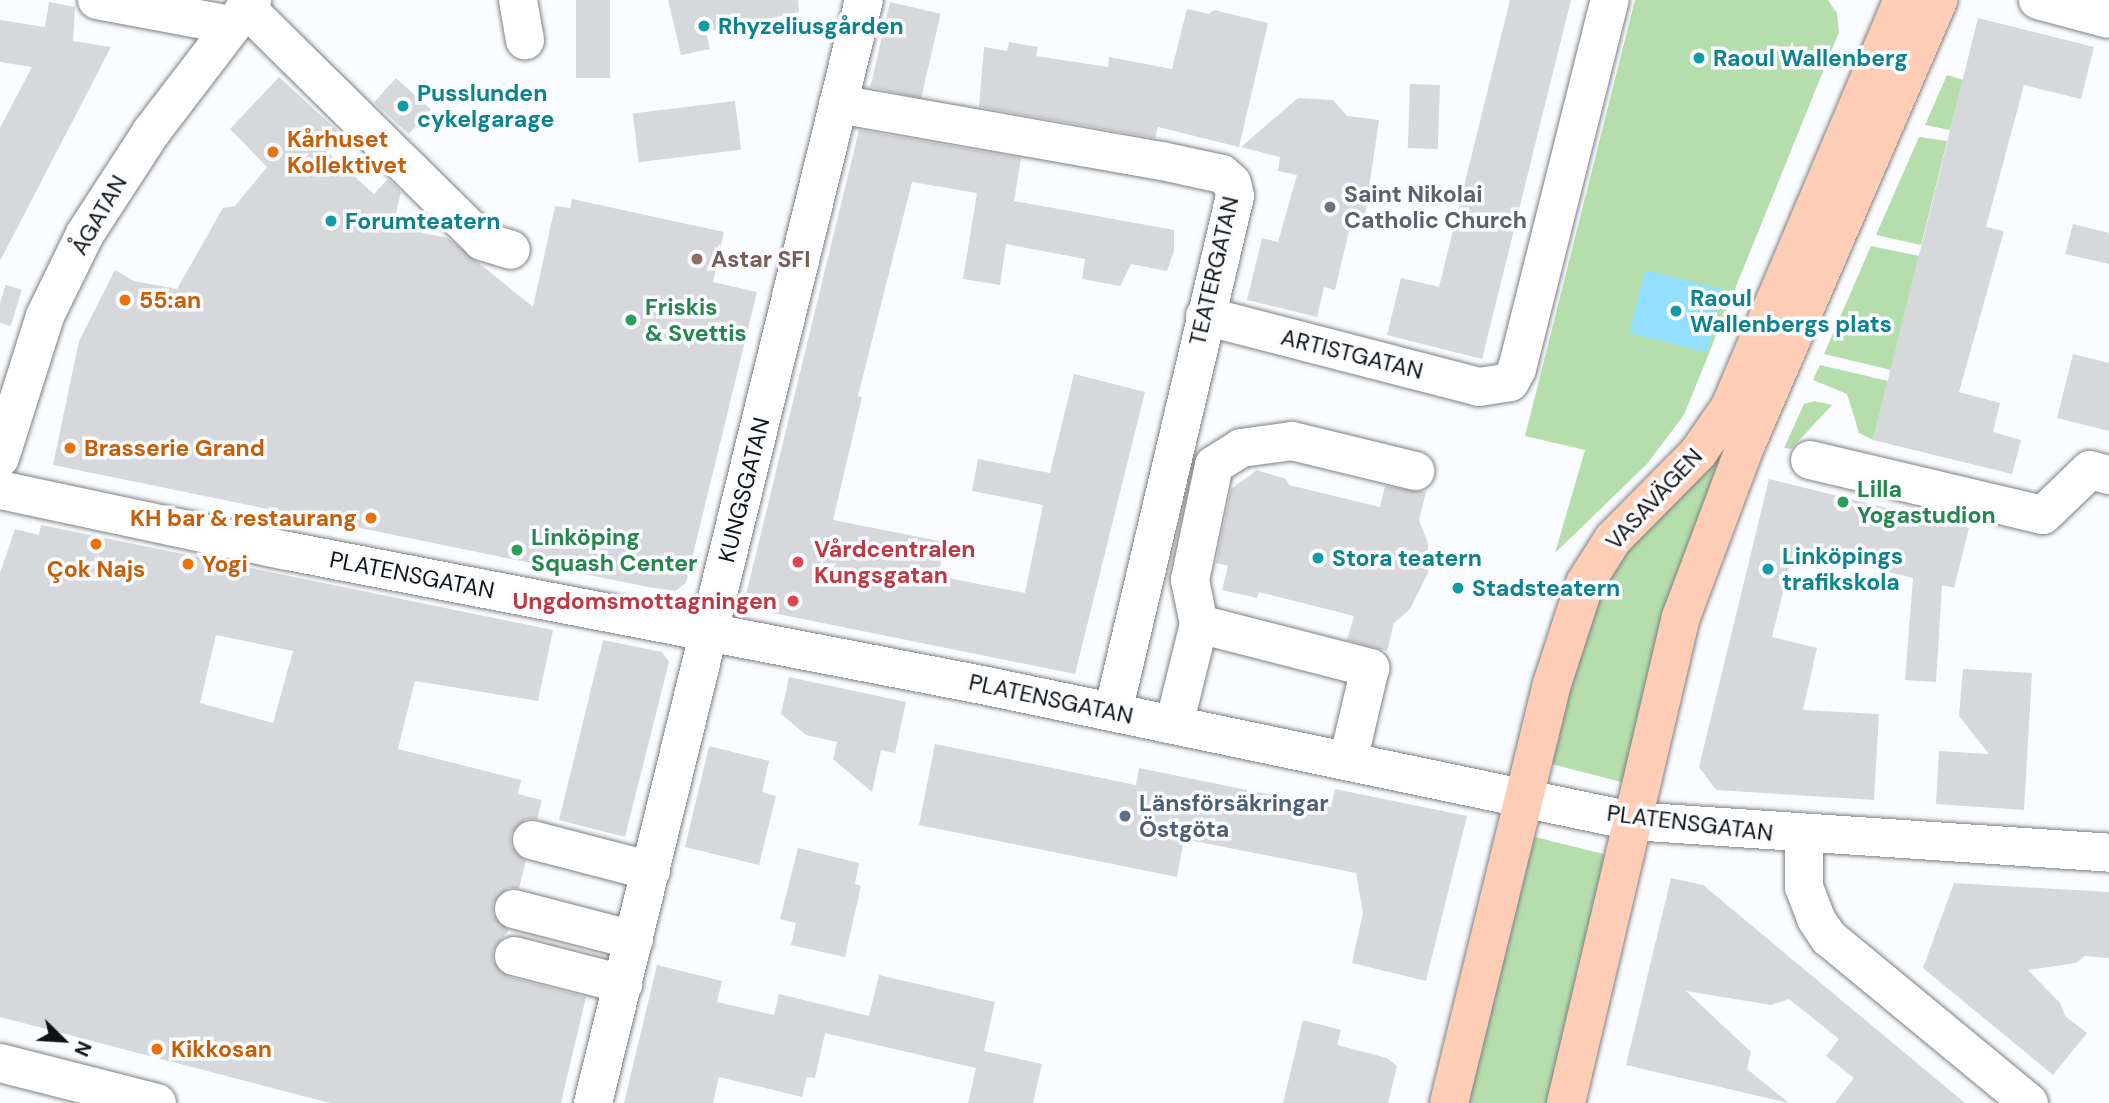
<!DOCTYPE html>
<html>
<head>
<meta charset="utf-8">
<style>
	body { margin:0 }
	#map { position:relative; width:2109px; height:1103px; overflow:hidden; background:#fafcff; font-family:"DM Sans",sans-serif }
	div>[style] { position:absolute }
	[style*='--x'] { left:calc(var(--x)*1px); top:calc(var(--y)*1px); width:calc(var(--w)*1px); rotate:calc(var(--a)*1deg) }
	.green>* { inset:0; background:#b6deac; transform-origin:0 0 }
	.water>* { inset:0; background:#92dfff; transform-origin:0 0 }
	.building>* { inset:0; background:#d7d8dc; transform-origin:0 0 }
	.minor-tunnel>* { height:38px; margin-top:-19px; transform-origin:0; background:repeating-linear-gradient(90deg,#d7d9dc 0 38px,transparent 0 57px) }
	.roads { filter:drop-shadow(0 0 2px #7e8083) drop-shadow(0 0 2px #7e8083) }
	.minor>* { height:38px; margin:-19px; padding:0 19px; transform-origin:19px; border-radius:19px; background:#fff }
	.major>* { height:38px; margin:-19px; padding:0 19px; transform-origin:19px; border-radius:19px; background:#fdcdb6 }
	.dots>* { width:19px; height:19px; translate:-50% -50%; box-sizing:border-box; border:4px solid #fafcff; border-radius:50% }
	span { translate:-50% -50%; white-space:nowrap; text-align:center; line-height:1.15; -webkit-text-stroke:7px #fafcff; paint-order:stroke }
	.culture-label { font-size:23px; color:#0d838f; font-weight:700 }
	.left { translate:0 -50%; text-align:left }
	.food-label { font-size:23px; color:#c56008; font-weight:700 }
	.right { translate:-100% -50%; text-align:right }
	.worship-label { font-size:23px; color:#5b616d; font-weight:700 }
	.street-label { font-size:23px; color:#111213 }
	.education-label { font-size:23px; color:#785e54; font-weight:700 }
	.leisure-label { font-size:23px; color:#27864d; font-weight:700 }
	.health-label { font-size:23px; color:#be3a42; font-weight:700 }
	.service-label { font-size:23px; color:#4e5e75; font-weight:700 }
	.north { position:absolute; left:28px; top:1005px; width:70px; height:70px; -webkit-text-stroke:5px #fafcff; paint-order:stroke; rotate:114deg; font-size:19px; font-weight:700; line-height:28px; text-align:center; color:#111213 }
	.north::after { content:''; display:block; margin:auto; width:24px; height:32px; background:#111213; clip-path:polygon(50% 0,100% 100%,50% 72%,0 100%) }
</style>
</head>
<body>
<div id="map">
	<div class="green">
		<div style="clip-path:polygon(1635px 0,1828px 0,1837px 13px,1839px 32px,1684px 415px,1647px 464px,1555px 553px,1585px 450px,1525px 436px)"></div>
		<div style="clip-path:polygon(1947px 75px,1963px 80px,1950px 130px,1925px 125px)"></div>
		<div style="clip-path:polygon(1919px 137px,1947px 141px,1921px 245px,1876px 235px)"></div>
		<div style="clip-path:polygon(1871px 246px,1919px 256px,1891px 370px,1824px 354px)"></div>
		<div style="clip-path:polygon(1820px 365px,1888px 381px,1873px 440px,1859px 433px,1847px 394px,1813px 380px)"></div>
		<div style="clip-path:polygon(1815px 401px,1832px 405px,1791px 449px,1784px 448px,1804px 404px)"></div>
		<div style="clip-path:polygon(1727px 447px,1629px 784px,1544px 762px,1595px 582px,1716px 450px)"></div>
		<div style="left:1527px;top:835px;width:84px;height:276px;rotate:14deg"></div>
	</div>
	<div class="water">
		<div style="left:1645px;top:270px;width:80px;height:65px;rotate:14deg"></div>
	</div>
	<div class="building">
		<div style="left:576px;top:0;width:34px;height:78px"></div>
		<div style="clip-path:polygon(668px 0,798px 0,799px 12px,706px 32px,710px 49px,681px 55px)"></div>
		<div style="clip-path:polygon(1510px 0,1571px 0,1482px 359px,1387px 335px,1401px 278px,1439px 287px)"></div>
		<div style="clip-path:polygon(49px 2px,75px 7px,73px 41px,111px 47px,0 261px,0 128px,32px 67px,0 62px,0 20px,45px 27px)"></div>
		<div style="left:890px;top:2px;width:52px;height:87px;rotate:13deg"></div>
		<div style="clip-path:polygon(1187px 9px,1209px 14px,1214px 10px,1268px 23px,1239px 147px,1158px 127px,1155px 138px,979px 107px,984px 47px,1007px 51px,1009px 42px,1038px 47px,1036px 56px,1108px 67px,1109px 57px,1172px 69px)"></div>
		<div style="clip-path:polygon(1978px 18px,2094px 47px,2081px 99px,2024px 85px,1986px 227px,2004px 231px,1959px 392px,2000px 403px,1993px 432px,2021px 440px,2012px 474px,1873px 440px)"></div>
		<div style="clip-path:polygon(279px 77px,341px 134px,326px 151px,374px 194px,388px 179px,401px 192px,393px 227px,448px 238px,533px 307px,555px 206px,570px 208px,572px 199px,724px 232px,713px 282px,757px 292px,686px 583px,675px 591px,648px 587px,53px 465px,79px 341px,115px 270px,134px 281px,177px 289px,223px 208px,235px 206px,267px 167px,230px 129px)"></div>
		<div style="left:396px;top:78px;width:47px;height:33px;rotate:42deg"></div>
		<div style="left:1410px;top:84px;width:30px;height:64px;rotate:2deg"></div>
		<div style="clip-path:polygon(1298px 98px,1333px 100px,1347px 116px,1379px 120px,1365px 215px,1353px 214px,1335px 290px,1324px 287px,1317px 317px,1247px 300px,1262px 238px,1278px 242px,1297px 175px,1278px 171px,1280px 157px,1241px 147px)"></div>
		<div style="left:735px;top:101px;width:49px;height:103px;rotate:83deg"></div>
		<div style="clip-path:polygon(859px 130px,1021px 158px,1014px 201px,1174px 230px,1174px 251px,1167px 271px,1131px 264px,1120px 286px,1082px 279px,1085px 259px,1006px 244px,1000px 285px,963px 279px,977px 193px,912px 182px,858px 396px,862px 397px,833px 520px,945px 542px,938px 576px,1025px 593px,1043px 505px,972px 491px,978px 459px,1050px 473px,1074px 374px,1145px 392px,1075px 674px,743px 607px)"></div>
		<div style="clip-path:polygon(2073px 224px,2109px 233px,2109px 264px,2065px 254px)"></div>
		<div style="clip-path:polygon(2073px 354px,2109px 363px,2109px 431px,2057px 418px)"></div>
		<div style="clip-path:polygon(1257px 470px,1286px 479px,1289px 485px,1380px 507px,1385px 486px,1426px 492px,1419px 520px,1428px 543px,1428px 573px,1410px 609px,1394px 623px,1387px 651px,1347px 640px,1354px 616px,1259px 592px,1257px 598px,1222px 590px,1228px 566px,1216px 563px,1231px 489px)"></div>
		<div style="clip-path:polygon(1769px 479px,1969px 528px,1954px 588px,1942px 585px,1936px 682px,1905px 680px,1913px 578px,1794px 549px,1772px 637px,1817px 648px,1803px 710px,1879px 714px,1874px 800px,1716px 790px,1699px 767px)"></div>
		<div style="clip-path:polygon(evenodd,41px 525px,553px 630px,538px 701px,415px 681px,398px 749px,521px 780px,518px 794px,542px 800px,537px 819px,526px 819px,511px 834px,511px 846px,526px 861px,519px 888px,508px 888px,493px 903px,493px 915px,509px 930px,493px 950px,493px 961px,509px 977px,586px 997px,561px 1103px,330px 1103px,0 1017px,0 573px,15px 529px,39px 535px,41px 525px,216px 635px,293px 651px,273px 723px,200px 703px,216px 635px)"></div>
		<div style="clip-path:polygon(603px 640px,662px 652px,669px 662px,625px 837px,559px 820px)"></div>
		<div style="clip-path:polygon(1963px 669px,2032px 673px,2024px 810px,1936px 804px,1939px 751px,1989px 754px,1959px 716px)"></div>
		<div style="clip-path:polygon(789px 677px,906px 702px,895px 753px,881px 750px,872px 792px,833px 759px,837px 742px,806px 735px,781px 714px)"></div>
		<div style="clip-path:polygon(935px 744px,1136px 785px,1139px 768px,1331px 807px,1335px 789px,1467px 816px,1426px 981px,1352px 963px,1363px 913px,1356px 873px,1184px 839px,1177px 877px,919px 825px)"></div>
		<div style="clip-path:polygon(709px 746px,769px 761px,762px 792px,776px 796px,759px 865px,685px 847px)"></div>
		<div style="clip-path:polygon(798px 848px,859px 863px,855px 884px,861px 886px,845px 957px,791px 945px,796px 923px,780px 919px)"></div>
		<div style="clip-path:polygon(1671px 878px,1703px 885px,1965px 1103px,1835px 1103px,1854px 1078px,1826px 1056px,1839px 1039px,1789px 999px,1771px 1005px,1686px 991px,1751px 1052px,1747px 1069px,1789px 1103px,1626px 1065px)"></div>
		<div style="clip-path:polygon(1954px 883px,2109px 892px,2109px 958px,2085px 956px,2076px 963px,2028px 970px,2060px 1003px,2065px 1016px,2087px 1033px,2053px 1075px,1923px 968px)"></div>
		<div style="clip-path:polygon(657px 965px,722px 981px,717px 1002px,774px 1015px,779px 994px,869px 1016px,879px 975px,995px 1002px,984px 1051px,1042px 1064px,1033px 1103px,968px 1103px,976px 1068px,825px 1033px,815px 1078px,807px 1077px,802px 1097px,719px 1077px,713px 1103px,624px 1103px)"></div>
		<div style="clip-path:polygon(1303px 1020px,1341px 1030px,1337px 1045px,1387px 1058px,1397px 1066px,1388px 1103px,1283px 1103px)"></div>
	</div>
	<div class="minor-tunnel">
		<div style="--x:0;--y:303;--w:17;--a:17"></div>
	</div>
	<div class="roads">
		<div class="minor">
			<div style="--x:97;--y:0;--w:135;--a:10.6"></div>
			<div style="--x:518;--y:0;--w:41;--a:80.1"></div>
			<div style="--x:2038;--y:0;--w:73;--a:15"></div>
			<div style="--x:245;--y:7;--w:333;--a:44.6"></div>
			<div style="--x:482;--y:241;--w:30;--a:17"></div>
			<div style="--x:838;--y:104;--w:329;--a:10"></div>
			<div style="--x:1162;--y:161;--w:61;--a:12.2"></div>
			<div style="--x:1222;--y:174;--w:13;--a:42"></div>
			<div style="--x:1232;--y:183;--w:13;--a:77"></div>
			<div style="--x:1235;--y:196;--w:530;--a:103.3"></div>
			<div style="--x:1205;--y:316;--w:283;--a:14.5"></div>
			<div style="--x:1479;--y:387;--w:31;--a:-9"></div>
			<div style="--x:1510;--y:382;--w:15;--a:-62"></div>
			<div style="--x:1517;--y:369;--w:381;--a:-75.9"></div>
			<div style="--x:0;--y:458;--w:149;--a:-72.4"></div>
			<div style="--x:45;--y:316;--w:91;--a:-64"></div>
			<div style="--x:85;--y:234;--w:123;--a:-57"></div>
			<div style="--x:152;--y:131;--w:165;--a:-52.6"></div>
			<div style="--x:1810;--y:460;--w:239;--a:13.3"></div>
			<div style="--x:2043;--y:515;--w:65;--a:-43.8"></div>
			<div style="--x:2090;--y:470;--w:20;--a:15"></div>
			<div style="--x:0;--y:490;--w:294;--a:12"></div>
			<div style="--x:288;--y:551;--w:712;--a:10.93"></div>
			<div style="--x:987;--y:686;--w:659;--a:11.82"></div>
			<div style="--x:1632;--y:821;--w:478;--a:3.8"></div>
			<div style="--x:1199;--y:624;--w:177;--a:14.4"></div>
			<div style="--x:1370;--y:668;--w:96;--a:103.3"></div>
			<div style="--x:1174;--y:725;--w:104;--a:-76.1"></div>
			<div style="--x:1199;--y:624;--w:45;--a:-101.6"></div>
			<div style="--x:1190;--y:580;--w:117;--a:-78.2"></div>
			<div style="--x:1214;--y:465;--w:32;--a:-32"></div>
			<div style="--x:1241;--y:448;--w:51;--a:-7.8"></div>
			<div style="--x:1292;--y:441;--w:127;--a:13.7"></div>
			<div style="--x:1804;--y:836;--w:51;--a:90"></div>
			<div style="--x:1804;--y:887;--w:34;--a:69"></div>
			<div style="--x:1816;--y:919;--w:23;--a:56"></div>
			<div style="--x:1829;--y:938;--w:259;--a:39.5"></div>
			<div style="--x:532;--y:840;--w:123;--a:14.6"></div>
			<div style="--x:514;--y:909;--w:124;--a:14.5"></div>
			<div style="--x:514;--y:956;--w:113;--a:14.4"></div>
			<div style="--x:0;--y:1063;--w:162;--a:14.3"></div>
			<div style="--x:593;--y:1103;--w:1136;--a:-76.2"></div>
		</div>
		<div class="major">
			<div style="--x:1449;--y:1103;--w:428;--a:-76.2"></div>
			<div style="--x:1551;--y:687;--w:109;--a:-71.9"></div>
			<div style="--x:1585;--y:583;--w:52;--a:-57.5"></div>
			<div style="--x:1613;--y:539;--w:121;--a:-45.3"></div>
			<div style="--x:1698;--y:453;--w:56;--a:-55.2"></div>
			<div style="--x:1730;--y:407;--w:442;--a:-67"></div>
			<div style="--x:1566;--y:1103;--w:499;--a:-76.7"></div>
			<div style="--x:1681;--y:617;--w:182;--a:-69.4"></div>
			<div style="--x:1745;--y:447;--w:487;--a:-66.6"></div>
		</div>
	</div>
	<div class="dots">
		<div style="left:704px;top:26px;background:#0f9aa8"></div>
		<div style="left:1699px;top:58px;background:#0f9aa8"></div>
		<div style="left:403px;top:106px;background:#0f9aa8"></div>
		<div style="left:273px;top:152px;background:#e8710a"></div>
		<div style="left:1330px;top:207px;background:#6b7280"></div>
		<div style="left:331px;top:221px;background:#0f9aa8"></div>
		<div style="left:697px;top:259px;background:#8d6e63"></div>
		<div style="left:125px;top:300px;background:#e8710a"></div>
		<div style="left:1676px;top:311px;background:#0f9aa8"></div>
		<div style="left:631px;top:320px;background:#2e9e5b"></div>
		<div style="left:70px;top:448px;background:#e8710a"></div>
		<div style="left:1843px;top:502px;background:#2e9e5b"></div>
		<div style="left:371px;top:518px;background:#e8710a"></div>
		<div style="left:96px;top:544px;background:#e8710a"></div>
		<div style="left:517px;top:550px;background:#2e9e5b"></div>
		<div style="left:1318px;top:558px;background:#0f9aa8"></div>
		<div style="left:798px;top:562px;background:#e0444e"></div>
		<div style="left:188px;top:564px;background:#e8710a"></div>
		<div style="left:1768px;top:569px;background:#0f9aa8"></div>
		<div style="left:1458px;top:588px;background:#0f9aa8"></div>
		<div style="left:793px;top:601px;background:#e0444e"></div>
		<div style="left:1125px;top:816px;background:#5c6f8a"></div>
		<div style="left:157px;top:1049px;background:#e8710a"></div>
	</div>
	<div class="culture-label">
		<span class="left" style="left:718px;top:26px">Rhyzeliusgården</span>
		<span class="left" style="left:1713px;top:58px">Raoul Wallenberg</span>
		<span class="left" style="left:417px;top:106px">Pusslunden<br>cykelgarage</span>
		<span class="left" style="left:345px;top:221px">Forumteatern</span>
		<span class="left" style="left:1690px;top:311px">Raoul<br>Wallenbergs plats</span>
		<span class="left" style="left:1782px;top:569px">Linköpings<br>trafikskola</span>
		<span class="left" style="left:1332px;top:558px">Stora teatern</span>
		<span class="left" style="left:1472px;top:588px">Stadsteatern</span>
	</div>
	<div class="food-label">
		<span class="left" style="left:287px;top:152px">Kårhuset<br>Kollektivet</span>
		<span class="left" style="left:139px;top:300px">55:an</span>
		<span class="left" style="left:84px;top:448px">Brasserie Grand</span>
		<span class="right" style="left:357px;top:518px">KH bar &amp; restaurang</span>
		<span class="left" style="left:202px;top:564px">Yogi</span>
		<span style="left:96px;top:569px">Çok Najs</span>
		<span class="left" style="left:171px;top:1049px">Kikkosan</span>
	</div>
	<div class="worship-label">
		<span class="left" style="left:1344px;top:207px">Saint Nikolai<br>Catholic Church</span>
	</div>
	<div class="street-label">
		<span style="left:99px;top:215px;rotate:-60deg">ÅGATAN</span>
		<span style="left:1214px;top:271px;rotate:-77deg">TEATERGATAN</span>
		<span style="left:1352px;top:354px;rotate:14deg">ARTISTGATAN</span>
		<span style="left:744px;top:490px;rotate:-76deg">KUNGSGATAN</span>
		<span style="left:1654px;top:499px;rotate:-47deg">VASAVÄGEN</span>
		<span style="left:412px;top:575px;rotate:11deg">PLATENSGATAN</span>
		<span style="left:1051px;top:699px;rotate:12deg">PLATENSGATAN</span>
		<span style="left:1690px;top:823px;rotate:7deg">PLATENSGATAN</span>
	</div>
	<div class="education-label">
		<span class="left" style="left:711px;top:259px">Astar SFI</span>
	</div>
	<div class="leisure-label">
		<span class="left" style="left:645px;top:320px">Friskis<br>&amp; Svettis</span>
		<span class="left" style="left:1857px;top:502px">Lilla<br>Yogastudion</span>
		<span class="left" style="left:531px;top:550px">Linköping<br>Squash Center</span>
	</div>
	<div class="health-label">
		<span class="left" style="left:814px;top:562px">Vårdcentralen<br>Kungsgatan</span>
		<span class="right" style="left:777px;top:601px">Ungdomsmottagningen</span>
	</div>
	<div class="service-label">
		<span class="left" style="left:1139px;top:816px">Länsförsäkringar<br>Östgöta</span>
	</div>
	<div class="north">N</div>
</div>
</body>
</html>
